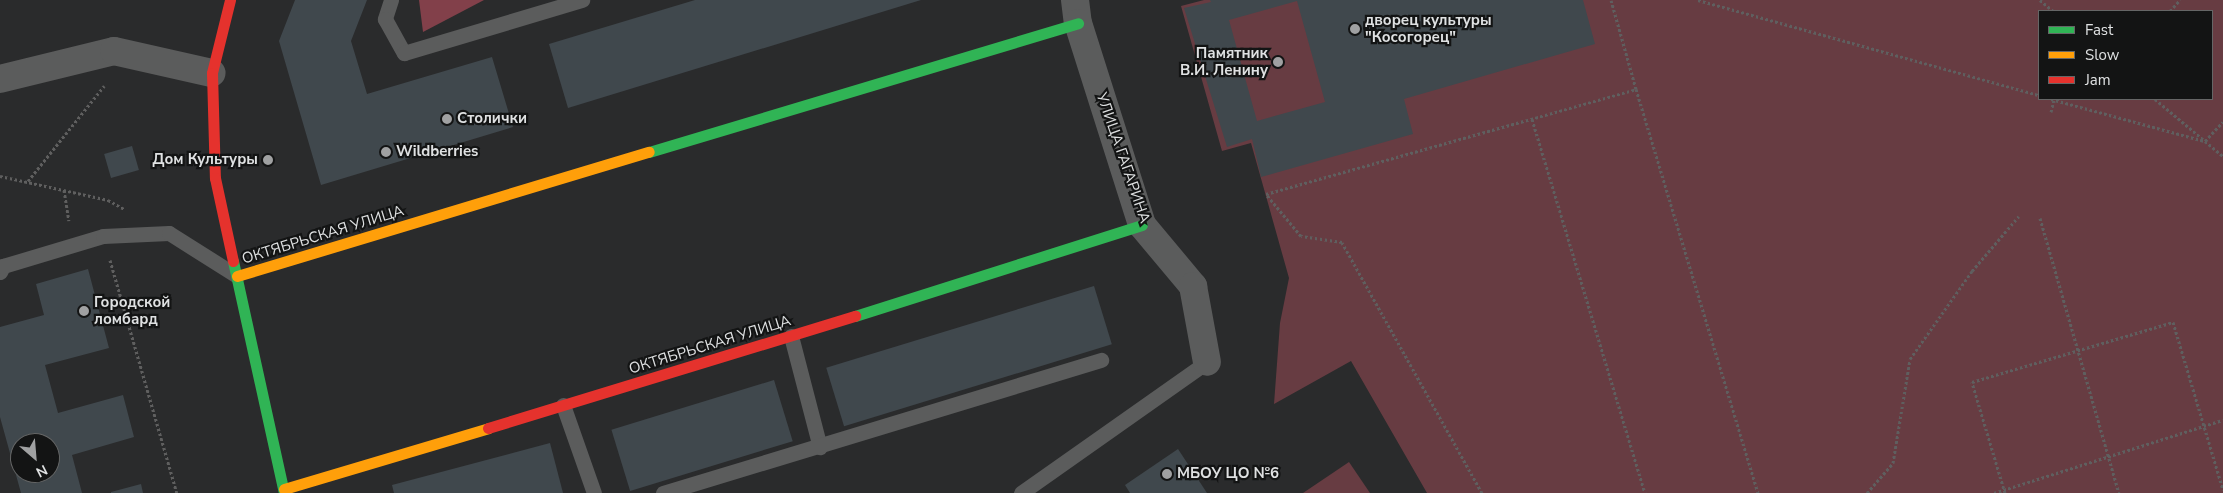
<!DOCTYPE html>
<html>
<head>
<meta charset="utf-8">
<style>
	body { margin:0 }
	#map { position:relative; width:2223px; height:493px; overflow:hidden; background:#2a2b2c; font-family:"Nunito Sans",sans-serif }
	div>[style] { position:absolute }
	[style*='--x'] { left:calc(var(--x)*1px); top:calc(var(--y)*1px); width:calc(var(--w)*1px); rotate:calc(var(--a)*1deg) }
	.green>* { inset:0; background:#673c42 }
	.forest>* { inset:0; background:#82404a }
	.building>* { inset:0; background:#40484d; transform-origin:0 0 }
	.path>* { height:3px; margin-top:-1.5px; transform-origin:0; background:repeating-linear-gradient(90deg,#5f5f5f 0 2.5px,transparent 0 5px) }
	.lane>* { height:15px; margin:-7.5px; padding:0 7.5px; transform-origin:7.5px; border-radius:7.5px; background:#5b5c5c }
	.street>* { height:28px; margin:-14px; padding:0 14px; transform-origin:14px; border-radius:14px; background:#5b5c5c }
	.fast>* { height:11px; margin:-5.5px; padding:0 5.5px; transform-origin:5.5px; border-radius:5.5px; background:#30b455 }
	.slow>* { height:11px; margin:-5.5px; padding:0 5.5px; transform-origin:5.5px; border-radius:5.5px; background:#ff9f0a }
	.jam>* { height:11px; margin:-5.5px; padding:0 5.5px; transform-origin:5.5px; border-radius:5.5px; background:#e5322d }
	.dots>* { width:14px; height:14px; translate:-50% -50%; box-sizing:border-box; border:2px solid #131414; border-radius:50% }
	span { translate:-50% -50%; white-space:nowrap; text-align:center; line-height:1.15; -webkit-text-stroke:4.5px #131414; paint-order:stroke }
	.poi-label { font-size:15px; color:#dfe1e2; font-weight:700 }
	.left { translate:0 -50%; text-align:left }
	.right { translate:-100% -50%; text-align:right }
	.street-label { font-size:15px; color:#dfe1e2 }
	.legend { position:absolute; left:2038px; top:10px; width:175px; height:90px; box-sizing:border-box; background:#131414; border:1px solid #656666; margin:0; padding:6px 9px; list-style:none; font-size:15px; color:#dfe1e2 }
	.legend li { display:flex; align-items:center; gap:10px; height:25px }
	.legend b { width:25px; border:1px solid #656666 }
	.north { position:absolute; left:10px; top:433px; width:50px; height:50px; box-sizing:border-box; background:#131414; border:1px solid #656666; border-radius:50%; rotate:153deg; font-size:14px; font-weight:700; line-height:20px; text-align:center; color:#dfe1e2 }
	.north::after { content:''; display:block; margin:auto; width:18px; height:22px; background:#a0a1a2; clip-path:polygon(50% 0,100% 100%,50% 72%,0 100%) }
</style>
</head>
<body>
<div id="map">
	<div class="green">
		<div style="clip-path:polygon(evenodd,1204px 0,2223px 0,2223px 493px,1427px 493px,1351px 361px,1274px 404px,1280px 323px,1289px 278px,1251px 143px,1222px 151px,1181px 6px,1204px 0,2039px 11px,2212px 11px,2212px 99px,2039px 99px,2039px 11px)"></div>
		<div style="clip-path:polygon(1349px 462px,1370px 493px,1303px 493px)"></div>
	</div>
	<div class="forest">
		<div style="clip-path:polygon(419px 0,484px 0,423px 32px)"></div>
	</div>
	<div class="building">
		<div style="clip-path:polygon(295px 0,367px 0,351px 41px,367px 94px,492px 57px,513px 127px,321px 185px,279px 41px)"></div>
		<div style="clip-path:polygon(695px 0,921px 0,568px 108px,549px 44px)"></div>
		<div style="clip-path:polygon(evenodd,1210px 0,1583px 0,1595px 44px,1404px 99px,1413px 134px,1261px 177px,1252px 139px,1227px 147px,1184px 8px,1211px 2px,1210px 0,1297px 1px,1325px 102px,1257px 121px,1229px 20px,1297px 1px)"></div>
		<div style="left:132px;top:146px;width:25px;height:29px;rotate:74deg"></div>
		<div style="clip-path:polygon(evenodd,88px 269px,109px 348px,45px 365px,58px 413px,123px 395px,134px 437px,72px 455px,82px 493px,21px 493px,0 417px,0 327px,44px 315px,36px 284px,88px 269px,20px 443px,50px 443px,50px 473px,20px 473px,20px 443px)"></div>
		<div style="left:1094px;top:286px;width:61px;height:280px;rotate:73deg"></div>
		<div style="left:774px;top:380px;width:64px;height:170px;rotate:73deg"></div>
		<div style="clip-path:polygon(550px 443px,563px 493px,394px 493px,392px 485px)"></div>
		<div style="clip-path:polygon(1178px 449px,1207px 493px,1130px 493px,1125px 485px)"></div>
		<div style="clip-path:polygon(141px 484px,143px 493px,111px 493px,111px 492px)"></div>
	</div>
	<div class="path">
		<div style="--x:1698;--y:0;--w:354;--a:15.6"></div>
		<div style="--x:2040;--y:0;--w:17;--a:40"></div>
		<div style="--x:2170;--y:11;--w:15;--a:-48"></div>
		<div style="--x:1636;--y:89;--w:422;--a:73.2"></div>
		<div style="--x:2051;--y:99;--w:160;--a:15.3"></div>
		<div style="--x:2205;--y:141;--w:23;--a:40"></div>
		<div style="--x:2155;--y:99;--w:65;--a:40"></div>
		<div style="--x:2205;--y:141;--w:26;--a:-47"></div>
		<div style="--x:2051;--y:112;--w:12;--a:-76"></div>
		<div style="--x:1532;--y:119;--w:391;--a:73.2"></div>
		<div style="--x:0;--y:176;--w:111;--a:12.5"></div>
		<div style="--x:108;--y:200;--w:18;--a:29"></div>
		<div style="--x:28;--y:181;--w:122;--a:-51.3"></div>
		<div style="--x:64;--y:190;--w:31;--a:81"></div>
		<div style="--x:2040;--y:218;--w:286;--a:74"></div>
		<div style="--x:110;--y:260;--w:242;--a:74"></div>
		<div style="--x:1482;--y:493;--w:287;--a:-119.2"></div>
		<div style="--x:1342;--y:242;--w:41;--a:-171.7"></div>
		<div style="--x:1301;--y:236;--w:55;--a:-129.8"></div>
		<div style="--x:1266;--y:194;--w:385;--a:-15.8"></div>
		<div style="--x:1636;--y:89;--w:92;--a:-105.7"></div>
		<div style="--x:1867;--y:493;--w:40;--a:-49"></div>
		<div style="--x:1893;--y:463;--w:105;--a:-80.7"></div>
		<div style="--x:1910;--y:359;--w:108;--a:-54.8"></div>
		<div style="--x:1972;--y:271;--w:72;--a:-49.5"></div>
		<div style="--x:1994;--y:493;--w:240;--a:-17.7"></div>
		<div style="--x:2005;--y:493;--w:116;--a:-106.6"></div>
		<div style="--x:1972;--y:382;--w:210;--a:-16.6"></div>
		<div style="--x:2173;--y:322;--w:175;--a:73.4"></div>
	</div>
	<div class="lane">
		<div style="--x:391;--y:0;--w:20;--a:108"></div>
		<div style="--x:385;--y:19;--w:39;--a:61"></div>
		<div style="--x:404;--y:53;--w:186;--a:-16.6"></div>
		<div style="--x:0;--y:272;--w:7;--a:-63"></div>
		<div style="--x:3;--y:266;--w:104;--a:-16.7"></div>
		<div style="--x:103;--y:236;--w:66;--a:-2.6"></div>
		<div style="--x:169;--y:233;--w:80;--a:32.3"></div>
		<div style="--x:791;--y:336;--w:115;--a:75.4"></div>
		<div style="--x:563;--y:405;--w:93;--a:70.6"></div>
		<div style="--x:663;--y:493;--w:458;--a:-16.9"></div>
		<div style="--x:1021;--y:493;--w:228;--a:-35.2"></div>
	</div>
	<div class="street">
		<div style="--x:1075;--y:0;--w:23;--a:83"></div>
		<div style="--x:1078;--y:23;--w:212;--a:72.4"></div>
		<div style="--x:1142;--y:225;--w:80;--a:50.1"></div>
		<div style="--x:1193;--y:286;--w:77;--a:79.6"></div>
		<div style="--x:0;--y:79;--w:117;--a:-13.8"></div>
		<div style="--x:114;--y:51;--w:100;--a:12.7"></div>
	</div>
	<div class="fast">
		<div style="--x:649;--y:152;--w:448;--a:-16.7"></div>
		<div style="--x:233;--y:261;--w:238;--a:77.6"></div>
		<div style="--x:855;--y:316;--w:301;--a:-17.6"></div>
	</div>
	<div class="slow">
		<div style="--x:237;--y:276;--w:430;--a:-16.8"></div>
		<div style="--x:284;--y:489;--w:213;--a:-16.6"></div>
	</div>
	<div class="jam">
		<div style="--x:230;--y:0;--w:75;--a:103.9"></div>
		<div style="--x:212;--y:73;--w:105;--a:88.4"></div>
		<div style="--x:215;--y:178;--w:85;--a:77.8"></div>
		<div style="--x:488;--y:428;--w:384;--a:-17"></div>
	</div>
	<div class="dots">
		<div style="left:1355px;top:29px;background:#a0a1a2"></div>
		<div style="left:1278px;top:62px;background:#a0a1a2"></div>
		<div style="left:447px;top:119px;background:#a0a1a2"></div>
		<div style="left:386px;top:152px;background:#a0a1a2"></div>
		<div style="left:268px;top:160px;background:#a0a1a2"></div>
		<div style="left:84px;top:311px;background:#a0a1a2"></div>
		<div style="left:1167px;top:474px;background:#a0a1a2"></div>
	</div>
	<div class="poi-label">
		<span class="left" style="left:1365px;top:29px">дворец культуры<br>"Косогорец"</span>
		<span class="right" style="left:1268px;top:62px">Памятник<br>В.И. Ленину</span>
		<span class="left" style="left:457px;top:119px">Столички</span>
		<span class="left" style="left:396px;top:152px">Wildberries</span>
		<span class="right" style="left:258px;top:160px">Дом Культуры</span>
		<span class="left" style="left:94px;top:311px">Городской<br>ломбард</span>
		<span class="left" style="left:1177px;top:474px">МБОУ ЦО №6</span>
	</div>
	<div class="street-label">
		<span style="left:1123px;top:158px;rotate:71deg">УЛИЦА ГАГАРИНА</span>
		<span style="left:323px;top:235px;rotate:-17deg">ОКТЯБРЬСКАЯ УЛИЦА</span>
		<span style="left:710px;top:345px;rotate:-17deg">ОКТЯБРЬСКАЯ УЛИЦА</span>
	</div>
	<ul class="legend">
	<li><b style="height:6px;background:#30b455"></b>Fast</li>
	<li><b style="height:6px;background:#ff9f0a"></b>Slow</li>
	<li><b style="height:6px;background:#e5322d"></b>Jam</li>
	</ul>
	<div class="north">N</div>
</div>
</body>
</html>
